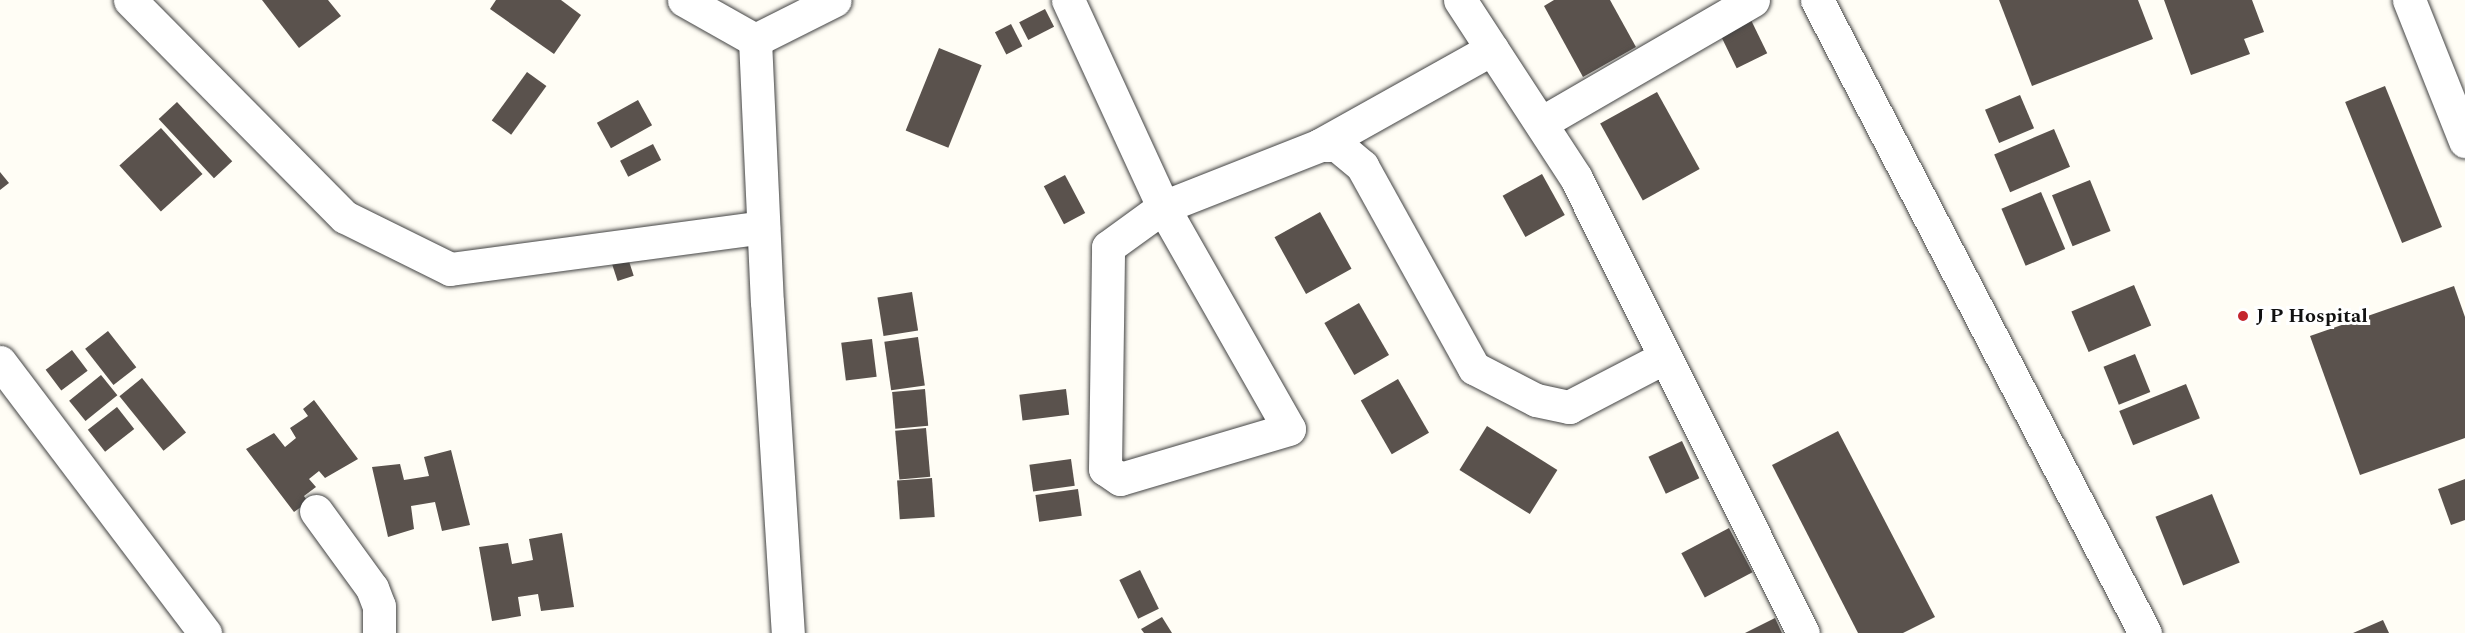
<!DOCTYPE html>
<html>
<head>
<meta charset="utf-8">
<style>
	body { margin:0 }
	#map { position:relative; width:2465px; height:633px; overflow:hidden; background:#fffdf5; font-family:Spectral,serif }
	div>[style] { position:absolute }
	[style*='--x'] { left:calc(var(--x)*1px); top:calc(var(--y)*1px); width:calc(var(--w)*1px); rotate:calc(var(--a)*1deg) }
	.building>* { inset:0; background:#5a524d; transform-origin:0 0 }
	.roads { filter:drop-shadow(0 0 2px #444) drop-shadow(0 0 2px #444) }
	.minor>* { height:33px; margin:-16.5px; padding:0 16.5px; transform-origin:16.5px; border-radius:16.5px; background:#fff }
	.dots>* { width:16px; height:16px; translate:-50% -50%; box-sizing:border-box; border:3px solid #fff; border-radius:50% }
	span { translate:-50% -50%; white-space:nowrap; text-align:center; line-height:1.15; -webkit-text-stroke:6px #fff; paint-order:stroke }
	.poi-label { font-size:20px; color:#111; font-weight:700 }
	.left { translate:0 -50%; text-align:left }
</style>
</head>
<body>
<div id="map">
	<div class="building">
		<div style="clip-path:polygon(262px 0,328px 0,341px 16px,299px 48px)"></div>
		<div style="clip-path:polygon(496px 0,561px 0,581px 15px,554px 54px,490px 9px)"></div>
		<div style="clip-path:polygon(1554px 0,1610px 0,1636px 47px,1583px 77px,1544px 6px)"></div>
		<div style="clip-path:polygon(1999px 0,2138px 0,2153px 39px,2032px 86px)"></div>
		<div style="clip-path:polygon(2164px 0,2252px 0,2264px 32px,2244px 39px,2250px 54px,2191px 75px)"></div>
		<div style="left:1045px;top:9px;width:20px;height:29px;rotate:63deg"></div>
		<div style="left:1751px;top:20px;width:37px;height:34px;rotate:64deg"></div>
		<div style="left:1011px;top:24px;width:25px;height:18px;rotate:63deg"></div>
		<div style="left:939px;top:48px;width:46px;height:89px;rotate:22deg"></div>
		<div style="left:527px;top:72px;width:24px;height:60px;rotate:36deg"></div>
		<div style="left:2385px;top:86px;width:152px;height:43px;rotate:68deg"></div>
		<div style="left:1657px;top:92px;width:88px;height:65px;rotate:61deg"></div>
		<div style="left:2020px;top:95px;width:36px;height:38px;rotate:67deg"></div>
		<div style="left:638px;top:100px;width:29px;height:47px;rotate:61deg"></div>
		<div style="left:177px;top:102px;width:81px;height:25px;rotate:47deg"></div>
		<div style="left:161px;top:128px;width:62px;height:56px;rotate:48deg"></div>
		<div style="left:2054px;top:129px;width:41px;height:65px;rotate:67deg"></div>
		<div style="left:653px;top:144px;width:18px;height:37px;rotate:63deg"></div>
		<div style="clip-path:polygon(0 172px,9px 183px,0 190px)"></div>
		<div style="left:1542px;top:174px;width:47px;height:45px;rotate:61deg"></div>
		<div style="left:1065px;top:175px;width:43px;height:24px;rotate:62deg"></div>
		<div style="left:2090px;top:180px;width:55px;height:41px;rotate:68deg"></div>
		<div style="left:2041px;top:192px;width:62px;height:43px;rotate:67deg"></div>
		<div style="left:1320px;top:212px;width:65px;height:52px;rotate:61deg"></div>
		<div style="left:626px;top:252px;width:25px;height:17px;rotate:72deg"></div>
		<div style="left:2134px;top:285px;width:44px;height:68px;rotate:67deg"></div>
		<div style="clip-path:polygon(2454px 286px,2465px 317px,2465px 438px,2360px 475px,2310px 336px)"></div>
		<div style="left:912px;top:292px;width:39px;height:35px;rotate:81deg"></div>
		<div style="left:1359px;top:303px;width:60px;height:40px;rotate:60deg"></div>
		<div style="left:108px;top:331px;width:46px;height:29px;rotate:52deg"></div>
		<div style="left:918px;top:337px;width:49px;height:34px;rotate:82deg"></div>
		<div style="left:872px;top:339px;width:38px;height:31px;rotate:83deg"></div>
		<div style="left:72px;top:350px;width:26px;height:33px;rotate:53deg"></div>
		<div style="left:2135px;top:354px;width:41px;height:34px;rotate:68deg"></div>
		<div style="left:101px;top:375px;width:26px;height:41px;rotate:51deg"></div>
		<div style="left:142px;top:378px;width:70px;height:29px;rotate:51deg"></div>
		<div style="left:1398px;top:379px;width:62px;height:43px;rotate:60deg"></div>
		<div style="left:2186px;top:384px;width:37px;height:72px;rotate:68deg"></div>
		<div style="left:925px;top:389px;width:37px;height:33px;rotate:85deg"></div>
		<div style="left:1066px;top:389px;width:26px;height:47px;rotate:83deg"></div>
		<div style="clip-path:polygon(314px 400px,358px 459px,325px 478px,319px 471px,309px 479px,316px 487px,304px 496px,308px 502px,294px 512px,246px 449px,274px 433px,285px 447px,296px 438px,290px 428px,308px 416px,303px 409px)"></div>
		<div style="left:117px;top:407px;width:28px;height:37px;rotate:52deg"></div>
		<div style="left:1487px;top:426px;width:83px;height:52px;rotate:32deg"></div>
		<div style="left:926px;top:428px;width:49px;height:31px;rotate:85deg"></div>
		<div style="clip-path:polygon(1838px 431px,1935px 617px,1903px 633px,1858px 633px,1772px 465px)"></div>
		<div style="left:1682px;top:441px;width:41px;height:37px;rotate:65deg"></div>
		<div style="clip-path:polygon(451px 450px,470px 525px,442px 531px,435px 502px,411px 506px,414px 529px,388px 537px,372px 467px,400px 464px,404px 480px,429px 476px,424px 457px)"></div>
		<div style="left:1071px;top:459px;width:27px;height:42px;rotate:82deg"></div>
		<div style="left:932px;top:478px;width:39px;height:35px;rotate:86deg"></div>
		<div style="clip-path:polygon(2465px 479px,2465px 520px,2451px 525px,2438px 489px)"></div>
		<div style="left:1078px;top:489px;width:27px;height:43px;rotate:82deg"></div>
		<div style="left:2212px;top:494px;width:74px;height:61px;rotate:68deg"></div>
		<div style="left:1729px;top:528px;width:50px;height:54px;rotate:62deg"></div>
		<div style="clip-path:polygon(562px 533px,574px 607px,541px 611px,538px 594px,518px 597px,521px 616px,492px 621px,479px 547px,508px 543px,512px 564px,533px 560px,529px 539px)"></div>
		<div style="left:1140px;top:570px;width:43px;height:23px;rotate:64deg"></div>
		<div style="clip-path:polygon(1162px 617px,1172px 633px,1144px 633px,1141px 629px)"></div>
		<div style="clip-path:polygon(1775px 618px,1782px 633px,1745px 633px)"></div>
		<div style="clip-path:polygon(2383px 620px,2389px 633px,2353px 633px)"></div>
	</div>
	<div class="roads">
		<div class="minor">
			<div style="--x:130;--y:0;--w:305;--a:45.3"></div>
			<div style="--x:345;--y:217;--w:117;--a:26.3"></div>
			<div style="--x:450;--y:269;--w:316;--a:-7.6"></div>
			<div style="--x:684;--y:0;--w:81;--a:29.4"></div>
			<div style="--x:755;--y:40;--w:262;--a:87.4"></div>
			<div style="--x:767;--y:302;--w:332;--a:86.4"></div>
			<div style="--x:1068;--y:0;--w:228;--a:65.3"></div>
			<div style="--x:1163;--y:207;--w:255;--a:60.4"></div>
			<div style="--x:1289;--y:429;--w:176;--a:163.5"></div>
			<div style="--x:1120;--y:479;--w:18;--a:-146"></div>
			<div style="--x:1105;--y:469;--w:222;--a:-89.2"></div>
			<div style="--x:1108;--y:247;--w:68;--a:-36"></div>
			<div style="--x:1163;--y:207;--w:169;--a:-21.5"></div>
			<div style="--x:1320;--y:145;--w:197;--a:-29.2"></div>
			<div style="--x:1460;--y:0;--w:212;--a:56.9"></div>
			<div style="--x:1576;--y:178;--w:508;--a:63.49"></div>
			<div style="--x:1817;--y:0;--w:713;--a:62.61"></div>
			<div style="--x:2409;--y:0;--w:152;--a:68.3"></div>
			<div style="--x:755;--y:40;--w:89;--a:-26.6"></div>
			<div style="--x:1541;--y:123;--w:245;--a:-30.1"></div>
			<div style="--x:1320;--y:145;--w:17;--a:0"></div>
			<div style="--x:1337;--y:145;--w:33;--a:40"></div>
			<div style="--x:1362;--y:166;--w:231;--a:61"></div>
			<div style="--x:1474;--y:368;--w:70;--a:27.3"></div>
			<div style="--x:1536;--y:400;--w:34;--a:12"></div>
			<div style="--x:1569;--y:407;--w:108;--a:-27.5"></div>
			<div style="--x:0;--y:362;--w:340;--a:52.9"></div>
			<div style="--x:316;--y:511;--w:95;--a:54"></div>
			<div style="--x:372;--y:588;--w:19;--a:69"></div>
			<div style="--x:379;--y:606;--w:27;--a:90"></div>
		</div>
	</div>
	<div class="dots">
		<div style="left:2243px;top:316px;background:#c4262e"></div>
	</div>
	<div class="poi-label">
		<span class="left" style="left:2256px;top:316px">J P Hospital</span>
	</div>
</div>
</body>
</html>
